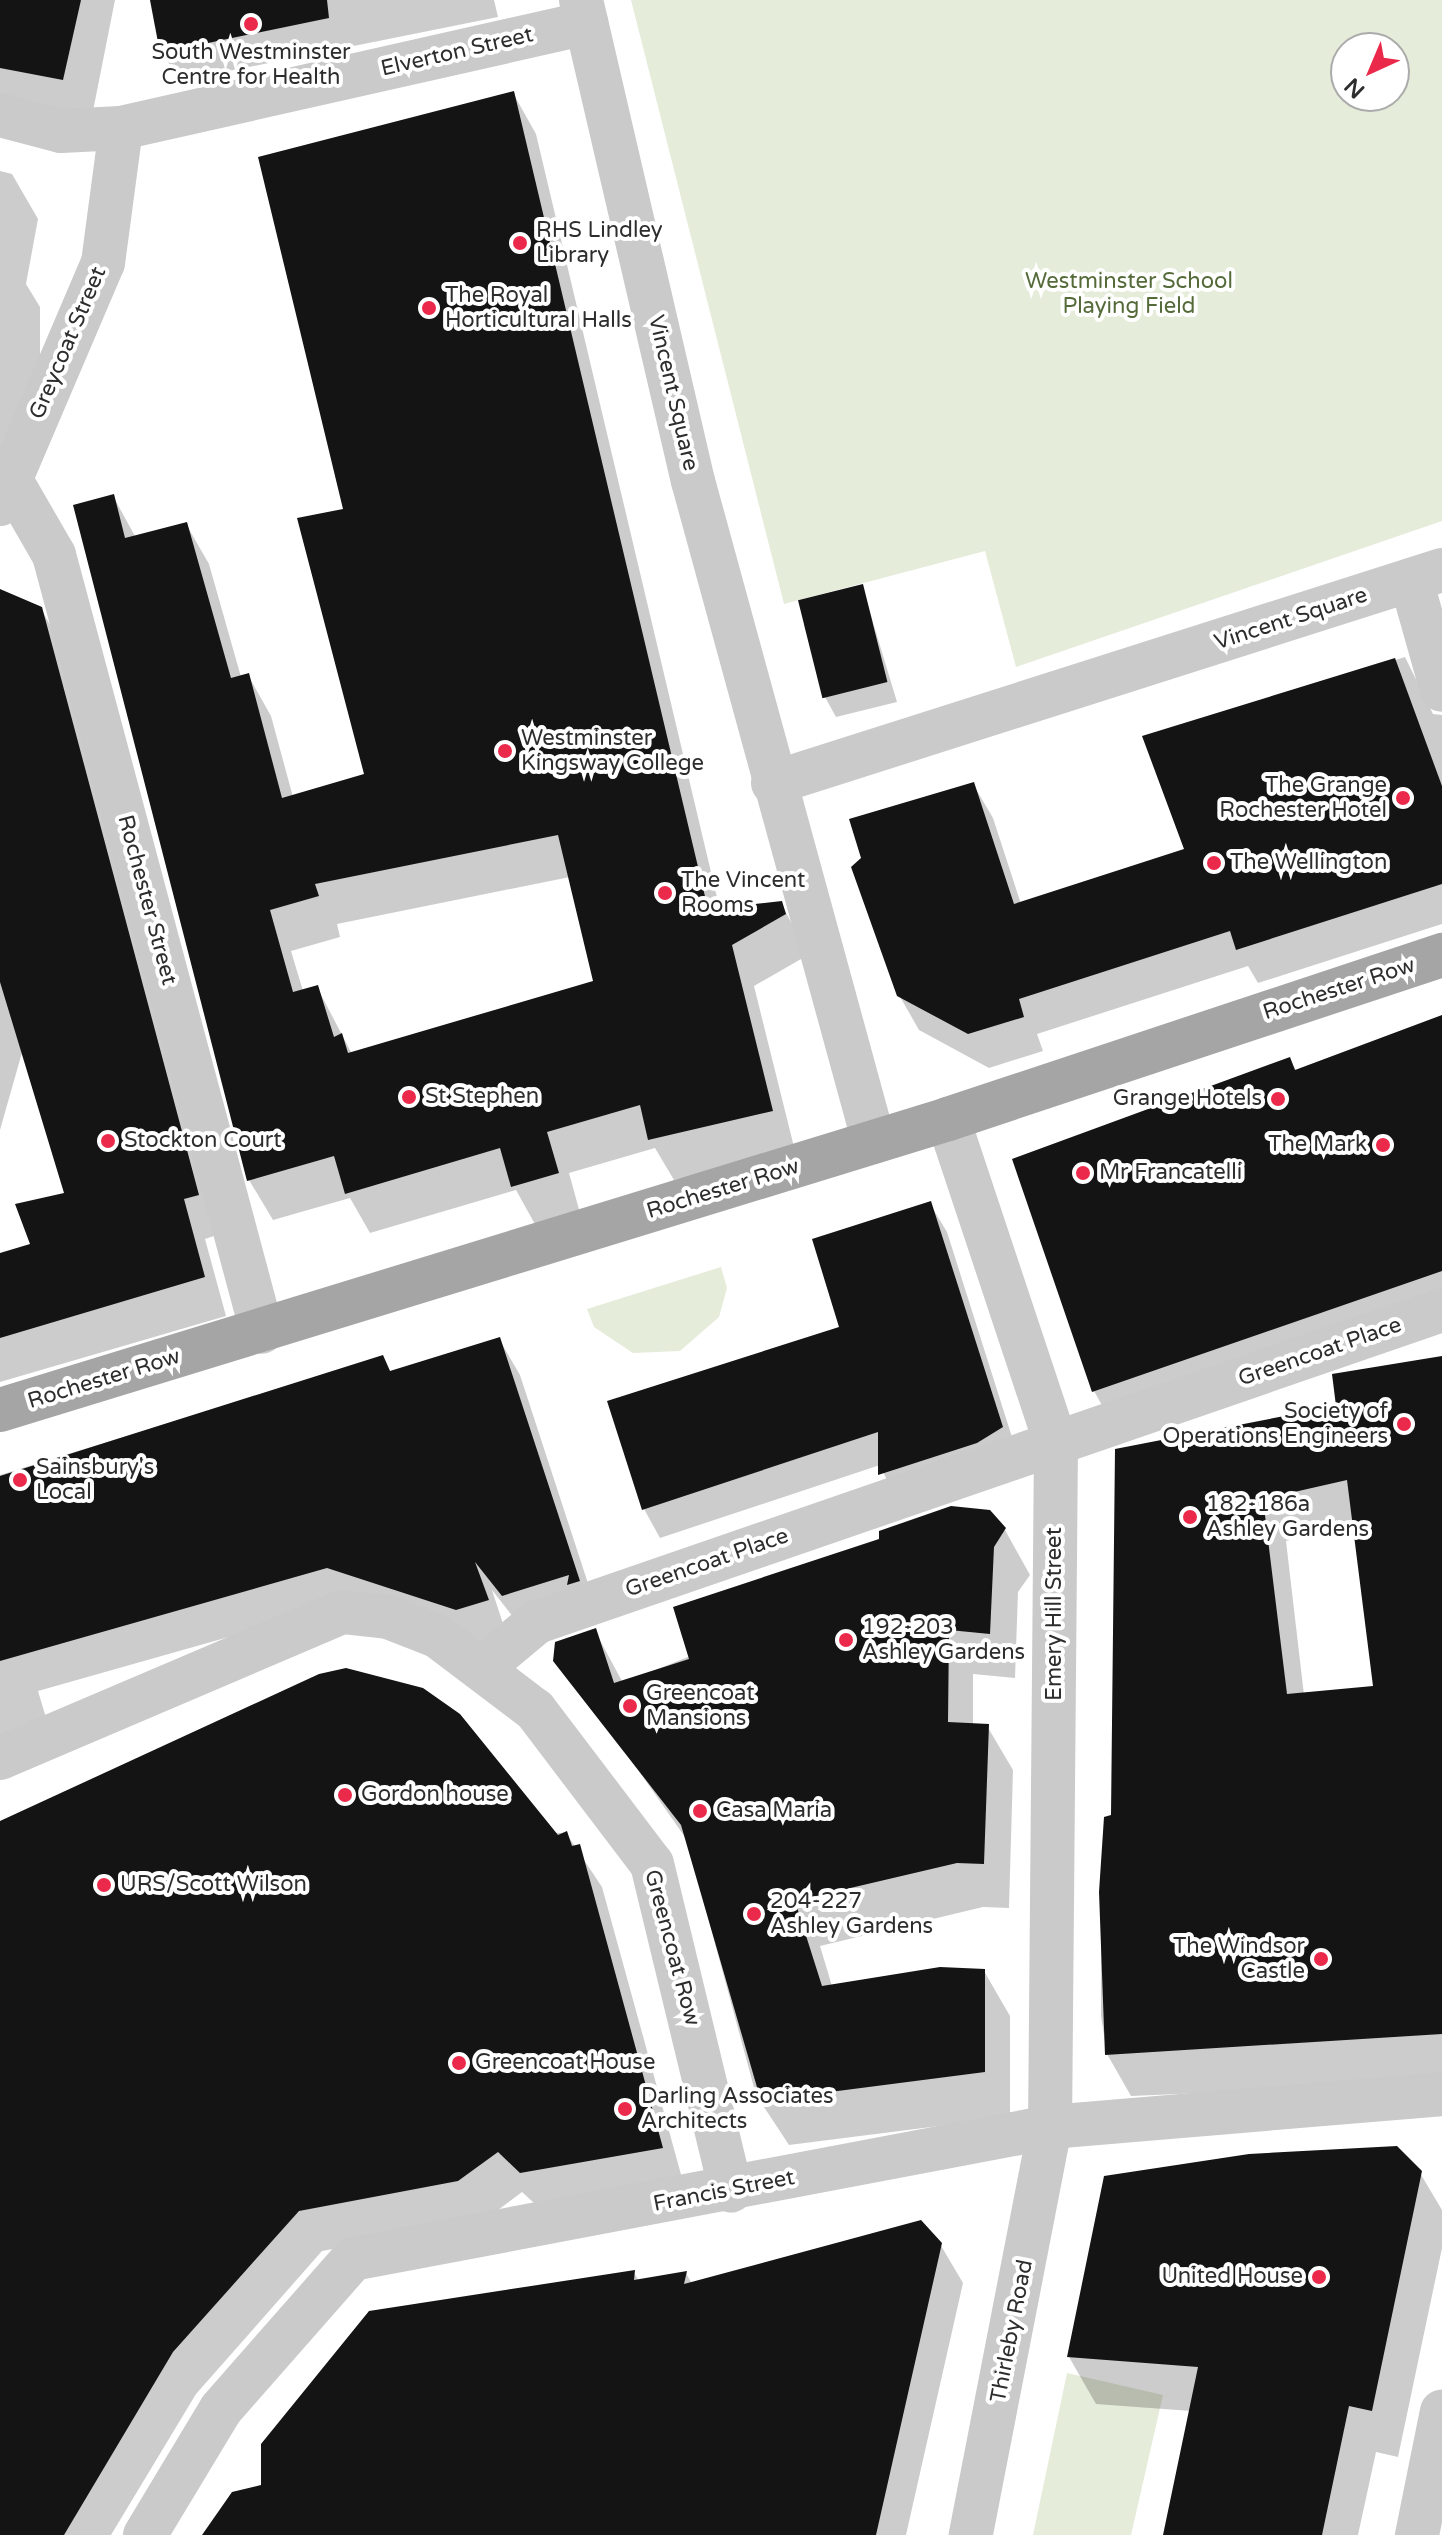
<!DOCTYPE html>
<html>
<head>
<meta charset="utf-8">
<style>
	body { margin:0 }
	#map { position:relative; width:1442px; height:2535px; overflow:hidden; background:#fff; font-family:"Varela Round",sans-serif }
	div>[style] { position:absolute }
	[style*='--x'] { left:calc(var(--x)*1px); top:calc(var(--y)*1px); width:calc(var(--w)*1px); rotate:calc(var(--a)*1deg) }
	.green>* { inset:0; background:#e5ecda }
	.shadow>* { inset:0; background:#0003 }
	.building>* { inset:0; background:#141414; transform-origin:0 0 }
	.minor>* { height:44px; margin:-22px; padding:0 22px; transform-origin:22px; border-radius:22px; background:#cacaca }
	.major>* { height:44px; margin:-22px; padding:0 22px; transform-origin:22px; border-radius:22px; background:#a5a5a5 }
	.dots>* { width:22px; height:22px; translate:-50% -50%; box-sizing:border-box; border:4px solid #fff; border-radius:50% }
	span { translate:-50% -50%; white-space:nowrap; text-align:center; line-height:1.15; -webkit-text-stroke:8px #fff; paint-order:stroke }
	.poi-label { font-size:22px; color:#2d2d2d }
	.left { translate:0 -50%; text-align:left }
	.right { translate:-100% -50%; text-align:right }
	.street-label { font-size:22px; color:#2d2d2d }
	.park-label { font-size:22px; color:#556a39 }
	.north { position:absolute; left:1330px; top:32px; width:80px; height:80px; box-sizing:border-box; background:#fff; border:2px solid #ababab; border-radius:50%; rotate:224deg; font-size:22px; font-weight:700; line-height:32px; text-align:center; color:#2d2d2d }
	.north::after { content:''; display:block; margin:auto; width:28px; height:36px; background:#eb294a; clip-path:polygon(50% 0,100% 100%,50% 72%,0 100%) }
</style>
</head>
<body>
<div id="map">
	<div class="green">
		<div style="clip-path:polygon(evenodd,631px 0,1442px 0,1442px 521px,1016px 667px,985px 551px,784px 604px,631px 0,1346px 48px,1394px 48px,1394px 96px,1346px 96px,1346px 48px)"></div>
		<div style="clip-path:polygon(721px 1267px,727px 1288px,719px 1317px,680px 1351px,633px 1353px,594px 1327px,587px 1309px)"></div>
		<div style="clip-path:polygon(1067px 2373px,1163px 2395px,1131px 2535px,1033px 2535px)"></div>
	</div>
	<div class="shadow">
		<div style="clip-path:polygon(0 0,115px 0,90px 126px,0 109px)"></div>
		<div style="clip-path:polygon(152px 0,494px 0,498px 17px,179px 81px,162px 52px)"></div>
		<div style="clip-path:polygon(evenodd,513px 93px,536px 134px,720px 910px,781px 903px,808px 955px,754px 986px,795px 1151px,674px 1180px,655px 1148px,569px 1173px,580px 1213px,536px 1226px,516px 1190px,370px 1233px,350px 1198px,273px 1220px,249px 1180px,113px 496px,136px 538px,186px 524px,209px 564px,241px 677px,248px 675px,271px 716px,293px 797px,366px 776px,345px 510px,513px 93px,570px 877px,596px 982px,352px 1054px,317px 987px,303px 991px,291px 951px,340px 937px,337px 924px,570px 877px)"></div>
		<div style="clip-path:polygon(0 171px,12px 174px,38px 219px,26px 284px,40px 307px,40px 393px,0 449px)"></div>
		<div style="clip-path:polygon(862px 586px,897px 702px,836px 717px,825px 697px)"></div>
		<div style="clip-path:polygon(41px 609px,64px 649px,220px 1234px,205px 1239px,226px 1316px,0 1382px,0 1255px,33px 1245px,66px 1194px,23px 1049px,0 1130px,0 611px)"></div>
		<div style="clip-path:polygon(1405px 657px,1433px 714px,1442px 715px,1442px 924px,1258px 983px,1248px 966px,1037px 1034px,1043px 1051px,989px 1068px,919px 1030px,899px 995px,973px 784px,993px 818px,1021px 904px,1186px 850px,1144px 737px)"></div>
		<div style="clip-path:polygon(1442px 1019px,1442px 1309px,1113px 1425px,1094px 1391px,1015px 1160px,1289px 1059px,1297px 1072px)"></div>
		<div style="clip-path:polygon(930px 1204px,947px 1232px,1018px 1456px,897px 1502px,880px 1465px,660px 1538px,644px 1509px,842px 1328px)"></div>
		<div style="clip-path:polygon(499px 1339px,520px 1375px,599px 1617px,524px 1631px,492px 1590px,507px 1636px,478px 1646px,349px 1603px,38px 1691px,53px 1741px,0 1763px,0 1475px,383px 1357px,391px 1373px)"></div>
		<div style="clip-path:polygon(evenodd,1442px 1359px,1442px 2083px,1131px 2096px,1107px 2054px,1101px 2016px,1101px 1892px,1113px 1817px,1117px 1451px,1339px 1407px,1442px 1359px,1354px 1525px,1375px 1687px,1304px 1695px,1286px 1541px,1354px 1525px)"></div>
		<div style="clip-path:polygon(1005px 1530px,1030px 1575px,1018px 1592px,1015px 1678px,973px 1674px,973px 1725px,987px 1726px,1013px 1770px,1009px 1908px,983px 1907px,820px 1946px,832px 1986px,984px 1971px,1010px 2016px,1010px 2117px,789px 2145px,756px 2095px,687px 1840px,555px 1651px,595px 1631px,623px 1683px)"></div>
		<div style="clip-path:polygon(0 1824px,566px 1833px,602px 1887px,685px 2189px,545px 2213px,522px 2192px,482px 2222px,322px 2251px,196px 2394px,111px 2535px,0 2535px)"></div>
		<div style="clip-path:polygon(1420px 2173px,1442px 2210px,1442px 2248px,1398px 2457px,1376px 2452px,1358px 2535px,1165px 2535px,1191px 2411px,1096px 2404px,1069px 2357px)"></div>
		<div style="clip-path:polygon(940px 2244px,963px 2283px,906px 2535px,205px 2535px,263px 2487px,634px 2273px,639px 2281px,686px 2273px,692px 2284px)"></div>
	</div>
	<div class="building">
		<div style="clip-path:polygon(0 0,81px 0,63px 80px,0 68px)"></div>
		<div style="clip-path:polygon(150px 0,327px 0,329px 18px,160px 53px)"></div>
		<div style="clip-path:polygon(evenodd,514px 91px,708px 909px,782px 901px,786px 914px,732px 945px,773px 1111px,648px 1140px,640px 1105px,547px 1132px,559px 1173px,511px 1187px,500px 1148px,345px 1194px,334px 1156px,247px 1181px,73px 505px,114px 494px,125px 538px,187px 522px,231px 678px,249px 673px,282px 798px,364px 774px,297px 518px,343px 509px,258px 157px,514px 91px,558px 835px,593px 981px,348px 1053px,342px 1033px,334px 1037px,318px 985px,293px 992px,270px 910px,319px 896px,315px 884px,558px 835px)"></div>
		<div style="left:863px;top:584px;width:101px;height:67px;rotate:76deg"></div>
		<div style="clip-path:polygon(0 589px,42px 607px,199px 1195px,184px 1199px,205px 1277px,0 1338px,0 1253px,30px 1244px,15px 1204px,64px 1193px,0 982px)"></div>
		<div style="clip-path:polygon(1395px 658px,1442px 786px,1442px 884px,1236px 950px,1230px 931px,1019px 999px,1024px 1017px,968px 1034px,897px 996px,851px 867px,861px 858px,849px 819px,974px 782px,1014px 904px,1184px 849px,1142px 736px)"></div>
		<div style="clip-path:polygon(1442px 1015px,1442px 1271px,1092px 1392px,1012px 1159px,1290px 1057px,1295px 1070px)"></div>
		<div style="clip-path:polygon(931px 1201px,1003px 1427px,977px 1443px,878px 1475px,878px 1432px,642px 1510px,607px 1401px,839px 1327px,812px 1239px)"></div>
		<div style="clip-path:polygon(500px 1337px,580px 1581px,567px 1585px,569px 1575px,502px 1596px,475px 1562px,489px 1600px,456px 1610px,327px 1568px,0 1661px,0 1476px,383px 1355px,390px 1371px)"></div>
		<div style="clip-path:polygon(evenodd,1442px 1356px,1442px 2034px,1105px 2055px,1099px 1892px,1104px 1817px,1111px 1815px,1115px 1449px,1336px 1406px,1332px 1374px,1442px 1356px,1347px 1480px,1373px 1686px,1287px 1694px,1263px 1499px,1347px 1480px)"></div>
		<div style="clip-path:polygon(951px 1506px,990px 1510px,1006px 1528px,994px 1547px,990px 1634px,949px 1630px,948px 1722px,989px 1724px,984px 1864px,957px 1863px,795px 1901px,822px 1986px,940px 1967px,985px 1969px,985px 2072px,761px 2101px,681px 1825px,553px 1661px,555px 1642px,596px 1628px,614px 1683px,689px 1659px,673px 1607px,879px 1539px,879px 1531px)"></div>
		<div style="clip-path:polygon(346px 1668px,423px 1688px,460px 1714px,558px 1835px,567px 1831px,572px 1846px,580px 1844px,663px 2148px,520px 2173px,498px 2152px,458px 2181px,299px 2211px,173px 2352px,64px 2535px,0 2535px,0 1821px,319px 1674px)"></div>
		<div style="clip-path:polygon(1397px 2146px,1422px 2171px,1372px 2411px,1349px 2406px,1322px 2535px,1163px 2535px,1198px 2367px,1067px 2357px,1104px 2176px,1249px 2154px)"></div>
		<div style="clip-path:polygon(921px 2220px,942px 2243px,876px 2535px,202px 2535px,232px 2492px,261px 2485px,261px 2444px,369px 2311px,635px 2270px,634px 2280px,687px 2271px,684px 2284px)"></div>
	</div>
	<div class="minor">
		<div style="--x:581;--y:0;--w:494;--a:76.9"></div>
		<div style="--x:693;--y:481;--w:685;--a:74.69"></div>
		<div style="--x:0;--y:115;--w:63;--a:14.7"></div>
		<div style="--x:61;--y:131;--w:60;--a:-2.9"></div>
		<div style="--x:121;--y:128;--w:477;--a:-12.7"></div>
		<div style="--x:9;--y:477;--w:90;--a:60"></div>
		<div style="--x:54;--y:555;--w:804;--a:75.01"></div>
		<div style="--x:0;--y:504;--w:262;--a:-66.9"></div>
		<div style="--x:103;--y:263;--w:136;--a:-82.4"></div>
		<div style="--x:1411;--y:580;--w:114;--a:74.3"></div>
		<div style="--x:773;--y:783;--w:702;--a:-17.66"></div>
		<div style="--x:948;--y:1119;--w:342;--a:71.6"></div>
		<div style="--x:1056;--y:1443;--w:684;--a:90.5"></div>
		<div style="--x:1050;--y:2127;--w:416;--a:101"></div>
		<div style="--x:483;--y:1667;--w:70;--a:-39.8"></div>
		<div style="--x:537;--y:1622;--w:957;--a:-19.02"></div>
		<div style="--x:0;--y:1758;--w:372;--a:-23.1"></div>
		<div style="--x:342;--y:1612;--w:46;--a:6.2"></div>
		<div style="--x:388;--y:1617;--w:53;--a:21.2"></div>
		<div style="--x:437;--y:1636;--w:123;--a:37.1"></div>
		<div style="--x:535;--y:1710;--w:193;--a:52.8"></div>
		<div style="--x:652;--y:1864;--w:336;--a:76.4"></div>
		<div style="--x:145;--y:2535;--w:147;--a:-58.9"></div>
		<div style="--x:221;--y:2409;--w:200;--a:-48.7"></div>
		<div style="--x:353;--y:2259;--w:709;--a:-10.72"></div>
		<div style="--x:1050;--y:2127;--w:393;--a:-4.8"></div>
		<div style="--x:1417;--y:2535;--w:126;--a:-78.6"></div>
	</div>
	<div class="major">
		<div style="--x:0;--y:1410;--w:992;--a:-17.06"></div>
		<div style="--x:948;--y:1119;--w:521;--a:-18.37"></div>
	</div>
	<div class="dots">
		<div style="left:251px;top:24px;background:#eb294a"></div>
		<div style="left:520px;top:243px;background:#eb294a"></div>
		<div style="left:429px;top:308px;background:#eb294a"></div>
		<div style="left:505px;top:751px;background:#eb294a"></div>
		<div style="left:1403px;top:798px;background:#eb294a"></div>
		<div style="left:1214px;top:863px;background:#eb294a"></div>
		<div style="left:665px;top:893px;background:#eb294a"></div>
		<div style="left:409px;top:1097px;background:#eb294a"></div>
		<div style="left:1278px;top:1099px;background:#eb294a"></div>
		<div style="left:108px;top:1141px;background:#eb294a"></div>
		<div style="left:1383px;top:1145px;background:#eb294a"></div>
		<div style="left:1083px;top:1173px;background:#eb294a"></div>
		<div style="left:1404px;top:1424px;background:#eb294a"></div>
		<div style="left:20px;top:1480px;background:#eb294a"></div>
		<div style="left:1190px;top:1517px;background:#eb294a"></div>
		<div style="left:846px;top:1640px;background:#eb294a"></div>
		<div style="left:630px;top:1706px;background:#eb294a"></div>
		<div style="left:345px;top:1795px;background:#eb294a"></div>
		<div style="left:700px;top:1811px;background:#eb294a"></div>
		<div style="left:104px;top:1885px;background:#eb294a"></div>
		<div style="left:754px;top:1914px;background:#eb294a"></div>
		<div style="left:1321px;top:1959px;background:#eb294a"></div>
		<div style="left:459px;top:2063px;background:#eb294a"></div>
		<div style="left:625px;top:2109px;background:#eb294a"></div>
		<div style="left:1319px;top:2277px;background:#eb294a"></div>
	</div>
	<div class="poi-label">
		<span style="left:251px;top:65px">South Westminster<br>Centre for Health</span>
		<span class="left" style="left:536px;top:243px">RHS Lindley<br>Library</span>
		<span class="left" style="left:445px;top:308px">The Royal<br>Horticultural Halls</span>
		<span class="left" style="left:521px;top:751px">Westminster<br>Kingsway College</span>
		<span class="right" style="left:1387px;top:798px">The Grange<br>Rochester Hotel</span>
		<span class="left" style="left:1230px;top:863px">The Wellington</span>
		<span class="left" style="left:681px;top:893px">The Vincent<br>Rooms</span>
		<span class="left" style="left:425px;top:1097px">St Stephen</span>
		<span class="right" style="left:1262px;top:1099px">Grange Hotels</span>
		<span class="left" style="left:124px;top:1141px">Stockton Court</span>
		<span class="right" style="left:1367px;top:1145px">The Mark</span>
		<span class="left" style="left:1099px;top:1173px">Mr Francatelli</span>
		<span class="right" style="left:1388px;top:1424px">Society of<br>Operations Engineers</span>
		<span class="left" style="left:36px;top:1480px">Sainsbury's<br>Local</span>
		<span class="left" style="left:1206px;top:1517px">182-186a<br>Ashley Gardens</span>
		<span class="left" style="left:862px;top:1640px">192-203<br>Ashley Gardens</span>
		<span class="left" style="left:646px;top:1706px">Greencoat<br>Mansions</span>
		<span class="left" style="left:361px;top:1795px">Gordon house</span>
		<span class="left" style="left:716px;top:1811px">Casa María</span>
		<span class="left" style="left:120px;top:1885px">URS/Scott Wilson</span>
		<span class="left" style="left:770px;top:1914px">204-227<br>Ashley Gardens</span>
		<span class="right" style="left:1305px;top:1959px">The Windsor<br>Castle</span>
		<span class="left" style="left:475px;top:2063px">Greencoat House</span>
		<span class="left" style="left:641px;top:2109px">Darling Associates<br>Architects</span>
		<span class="right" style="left:1303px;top:2277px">United House</span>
	</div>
	<div class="street-label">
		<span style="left:457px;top:52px;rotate:-13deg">Elverton Street</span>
		<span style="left:68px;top:343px;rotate:-67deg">Greycoat Street</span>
		<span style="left:673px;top:393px;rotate:77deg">Vincent Square</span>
		<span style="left:1291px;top:619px;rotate:-18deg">Vincent Square</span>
		<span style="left:147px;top:900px;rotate:75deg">Rochester Street</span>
		<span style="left:1339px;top:989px;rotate:-18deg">Rochester Row</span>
		<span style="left:723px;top:1189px;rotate:-17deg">Rochester Row</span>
		<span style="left:1320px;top:1352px;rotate:-19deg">Greencoat Place</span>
		<span style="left:104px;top:1379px;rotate:-17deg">Rochester Row</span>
		<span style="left:707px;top:1563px;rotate:-19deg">Greencoat Place</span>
		<span style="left:1055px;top:1614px;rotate:-90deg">Emery Hill Street</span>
		<span style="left:672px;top:1948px;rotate:75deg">Greencoat Row</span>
		<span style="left:724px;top:2191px;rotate:-11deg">Francis Street</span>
		<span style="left:1012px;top:2331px;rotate:-79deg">Thirleby Road</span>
	</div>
	<div class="park-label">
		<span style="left:1129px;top:294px">Westminster School<br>Playing Field</span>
	</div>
	<div class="north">N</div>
</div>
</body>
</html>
